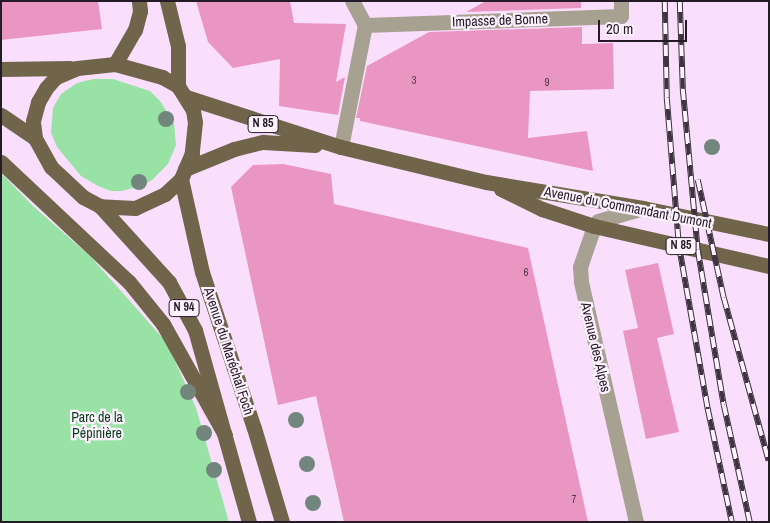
<!DOCTYPE html>
<html>
<head>
<meta charset="utf-8">
<style>
	body { margin:0 }
	#map { position:relative; width:770px; height:523px; overflow:hidden; background:#fadffc; font-family:"Archivo Narrow",sans-serif }
	div>[style] { position:absolute }
	[style*='--x'] { left:calc(var(--x)*1px); top:calc(var(--y)*1px); width:calc(var(--w)*1px); rotate:calc(var(--a)*1deg) }
	.green>* { inset:0; background:#99e2a5 }
	.building>* { inset:0; background:#e996c2 }
	.street>* { height:15px; margin:-7.5px; padding:0 7.5px; transform-origin:7.5px; border-radius:7.5px; background:#a7a192 }
	.primary>* { height:15px; margin:-7.5px; padding:0 7.5px; transform-origin:7.5px; border-radius:7.5px; background:#70654b }
	.rail>* { height:5.5px; margin-top:-2.75px; transform-origin:0; background:repeating-linear-gradient(90deg,#fdf2fe 0 11px,#3f3340 0 22px); box-sizing:border-box; border-block:1px solid #3f3340 }
	.trees>* { width:16px; height:16px; margin:-8px; border-radius:50%; background:#73867e }
	span { translate:-50% -50%; white-space:nowrap; text-align:center; line-height:1.15; -webkit-text-stroke:4.5px #fdf2fe; paint-order:stroke }
	.number-label { font-size:11px; color:#563a4d }
	.number-label span { -webkit-text-stroke-width:0 }
	.shield-label span { padding:1px 4px; background:#fdf2fe; border:1px solid; border-radius:4px; -webkit-text-stroke-width:0 }
	.shield-label { font-size:12px; color:#251b26; font-weight:700 }
	.street-label { font-size:14px; color:#251b26 }
	.park-label { font-size:14px; color:#043d17 }
	.frame { position:absolute; inset:0; border:2px solid #251b26; pointer-events:none }
	.scale { position:absolute; left:598px; top:20px; width:89px; height:22px; box-sizing:border-box; border:2px solid #251b26; border-top:0; padding-left:6px; font-size:15px; line-height:18px; white-space:nowrap; color:#251b26; -webkit-text-stroke:4px #fdf2fe; paint-order:stroke }
</style>
</head>
<body>
<div id="map">
	<div class="green">
		<div style="clip-path:polygon(93px 79px,113px 79px,150px 91px,160px 101px,174px 123px,176px 145px,168px 164px,152px 180px,142px 186px,121px 191px,111px 191px,98px 186px,81px 176px,57px 147px,51px 133px,53px 108px,61px 94px,77px 83px)"></div>
		<div style="clip-path:polygon(1px 173px,33px 206px,90px 256px,167px 343px,196px 408px,229px 522px,1px 522px)"></div>
	</div>
	<div class="building">
		<div style="clip-path:polygon(1px 1px,98px 1px,102px 29px,1px 40px)"></div>
		<div style="clip-path:polygon(196px 1px,290px 1px,294px 23px,346px 24px,336px 82px,345px 77px,338px 115px,279px 106px,280px 59px,233px 68px,208px 42px)"></div>
		<div style="clip-path:polygon(486px 1px,581px 1px,581px 8px,466px 12px)"></div>
		<div style="clip-path:polygon(582px 27px,582px 44px,613px 43px,614px 89px,530px 91px,528px 138px,587px 131px,593px 171px,360px 121px,360px 118px,356px 118px,367px 66px,429px 32px)"></div>
		<div style="clip-path:polygon(283px 164px,331px 174px,334px 204px,528px 248px,588px 522px,344px 522px,316px 396px,278px 405px,231px 187px,253px 165px)"></div>
		<div style="clip-path:polygon(658px 263px,674px 334px,657px 338px,679px 432px,646px 439px,623px 331px,638px 328px,625px 270px)"></div>
	</div>
	<div class="street">
		<div style="--x:365;--y:25;--w:256;--a:-2"></div>
		<div style="--x:621;--y:16;--w:15;--a:-90"></div>
		<div style="--x:341;--y:147;--w:124;--a:-78.9"></div>
		<div style="--x:365;--y:25;--w:27;--a:-118"></div>
		<div style="--x:636;--y:522;--w:247;--a:-102.9"></div>
		<div style="--x:581;--y:281;--w:14;--a:-94"></div>
		<div style="--x:580;--y:267;--w:43;--a:-71.1"></div>
		<div style="--x:594;--y:226;--w:6;--a:-51"></div>
		<div style="--x:598;--y:221;--w:47;--a:-16.1"></div>
	</div>
	<div class="primary">
		<div style="--x:167;--y:1;--w:46;--a:76.3"></div>
		<div style="--x:178;--y:46;--w:40;--a:90"></div>
		<div style="--x:115;--y:64;--w:49;--a:15.5"></div>
		<div style="--x:162;--y:77;--w:18;--a:29"></div>
		<div style="--x:178;--y:86;--w:28;--a:58"></div>
		<div style="--x:193;--y:110;--w:12;--a:81"></div>
		<div style="--x:195;--y:122;--w:31;--a:96"></div>
		<div style="--x:192;--y:153;--w:28;--a:113"></div>
		<div style="--x:181;--y:179;--w:22;--a:137"></div>
		<div style="--x:165;--y:194;--w:33;--a:155"></div>
		<div style="--x:135;--y:208;--w:35;--a:-177"></div>
		<div style="--x:100;--y:206;--w:19;--a:-152"></div>
		<div style="--x:83;--y:197;--w:44;--a:-136.8"></div>
		<div style="--x:51;--y:167;--w:33;--a:-119"></div>
		<div style="--x:35;--y:138;--w:17;--a:-97"></div>
		<div style="--x:33;--y:121;--w:20;--a:-75"></div>
		<div style="--x:38;--y:102;--w:16;--a:-60"></div>
		<div style="--x:46;--y:88;--w:15;--a:-48"></div>
		<div style="--x:56;--y:77;--w:23;--a:-23"></div>
		<div style="--x:77;--y:68;--w:38;--a:-6"></div>
		<div style="--x:115;--y:64;--w:39;--a:-60"></div>
		<div style="--x:135;--y:30;--w:20;--a:-75"></div>
		<div style="--x:140;--y:11;--w:10;--a:-96"></div>
		<div style="--x:1;--y:69;--w:69;--a:-0.8"></div>
		<div style="--x:186;--y:97;--w:163;--a:17.9"></div>
		<div style="--x:341;--y:147;--w:149;--a:13.6"></div>
		<div style="--x:486;--y:182;--w:159;--a:9.4"></div>
		<div style="--x:643;--y:208;--w:129;--a:11.7"></div>
		<div style="--x:1;--y:115;--w:41;--a:34.1"></div>
		<div style="--x:1;--y:162;--w:175;--a:43.2"></div>
		<div style="--x:129;--y:282;--w:54;--a:51"></div>
		<div style="--x:163;--y:324;--w:127;--a:60.8"></div>
		<div style="--x:185;--y:169;--w:53;--a:-22.2"></div>
		<div style="--x:234;--y:149;--w:30;--a:-14"></div>
		<div style="--x:263;--y:142;--w:52;--a:3.3"></div>
		<div style="--x:181;--y:179;--w:95;--a:77.3"></div>
		<div style="--x:202;--y:272;--w:164;--a:71.6"></div>
		<div style="--x:254;--y:428;--w:98;--a:73.4"></div>
		<div style="--x:501;--y:189;--w:46;--a:26"></div>
		<div style="--x:542;--y:209;--w:55;--a:18.1"></div>
		<div style="--x:594;--y:226;--w:180;--a:12.9"></div>
		<div style="--x:100;--y:206;--w:103;--a:47.8"></div>
		<div style="--x:169;--y:282;--w:55;--a:61.6"></div>
		<div style="--x:195;--y:330;--w:199;--a:74.3"></div>
	</div>
	<div class="rail">
		<div style="--x:665;--y:1;--w:97;--a:88.8"></div>
		<div style="--x:667;--y:98;--w:147;--a:85.3"></div>
		<div style="--x:679;--y:245;--w:167;--a:80"></div>
		<div style="--x:708;--y:409;--w:116;--a:78"></div>
		<div style="--x:680;--y:1;--w:88;--a:88"></div>
		<div style="--x:683;--y:89;--w:162;--a:84.7"></div>
		<div style="--x:698;--y:250;--w:157;--a:80.5"></div>
		<div style="--x:724;--y:405;--w:120;--a:77.5"></div>
		<div style="--x:698;--y:180;--w:121;--a:77.6"></div>
		<div style="--x:724;--y:298;--w:169;--a:74.6"></div>
	</div>
	<div class="trees">
		<div style="left:166px;top:119px"></div>
		<div style="left:712px;top:147px"></div>
		<div style="left:139px;top:182px"></div>
		<div style="left:188px;top:392px"></div>
		<div style="left:296px;top:420px"></div>
		<div style="left:204px;top:433px"></div>
		<div style="left:307px;top:464px"></div>
		<div style="left:214px;top:470px"></div>
		<div style="left:313px;top:503px"></div>
	</div>
	<div class="number-label">
		<span style="left:414px;top:80px">3</span>
		<span style="left:547px;top:82px">9</span>
		<span style="left:526px;top:272px">6</span>
		<span style="left:574px;top:499px">7</span>
	</div>
	<div class="shield-label">
		<span style="left:263px;top:124px">N 85</span>
		<span style="left:681px;top:246px">N 85</span>
		<span style="left:184px;top:308px">N 94</span>
	</div>
	<div class="street-label">
		<span style="left:500px;top:20px;rotate:-2deg">Impasse de Bonne</span>
		<span style="left:628px;top:207px;rotate:11deg">Avenue du Commandant Dumont</span>
		<span style="left:596px;top:347px;rotate:77deg">Avenue des Alpes</span>
		<span style="left:229px;top:351px;rotate:72deg">Avenue du Maréchal Foch</span>
	</div>
	<div class="park-label">
		<span style="left:97px;top:425px">Parc de la<br>Pépinière</span>
	</div>
	<div class="frame"></div>
	<div class="scale">20 m</div>
</div>
</body>
</html>
